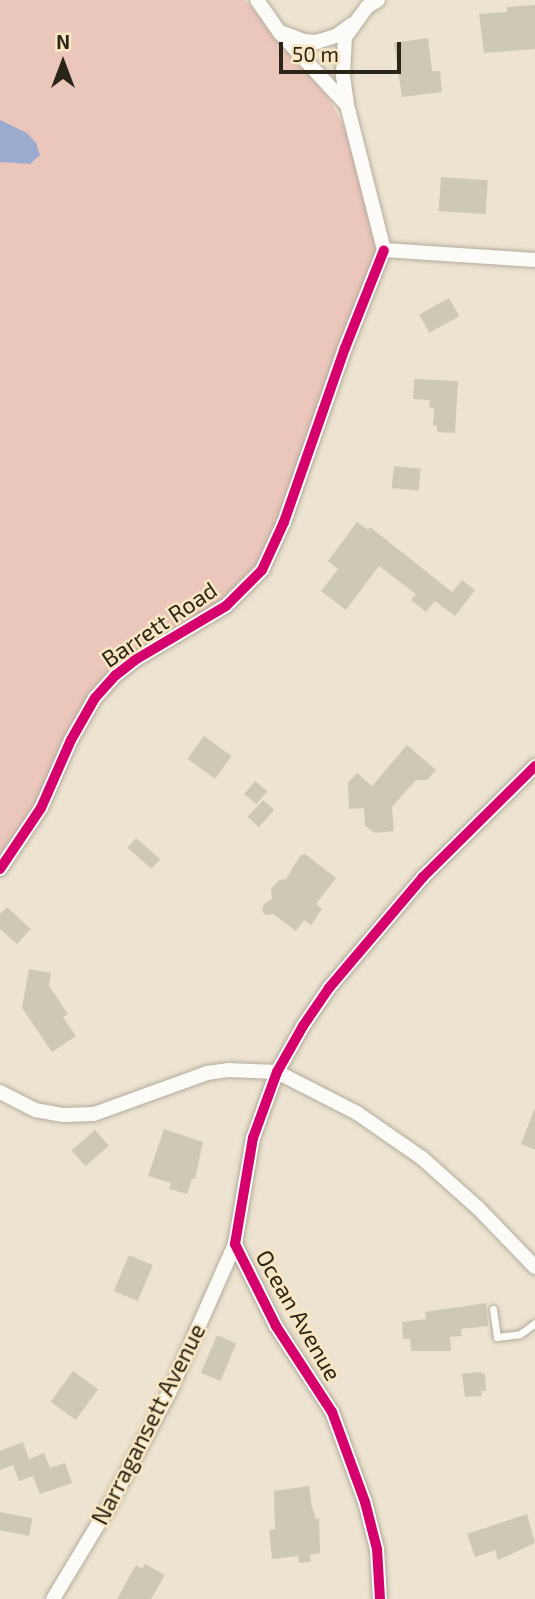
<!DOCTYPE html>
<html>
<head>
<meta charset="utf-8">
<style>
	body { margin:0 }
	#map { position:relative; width:535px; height:1599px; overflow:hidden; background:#ece3d0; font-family:"Exo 2",sans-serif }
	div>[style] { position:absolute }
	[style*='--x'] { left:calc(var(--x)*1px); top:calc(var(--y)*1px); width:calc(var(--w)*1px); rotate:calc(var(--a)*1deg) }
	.green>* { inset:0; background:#ebc6bb }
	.water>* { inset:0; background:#9babcf }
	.building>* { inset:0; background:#cec9b3; transform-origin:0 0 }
	.roads { filter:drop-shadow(0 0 2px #b3ac9d) drop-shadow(0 0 2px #b3ac9d) }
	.lane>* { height:7px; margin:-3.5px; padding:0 3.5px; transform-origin:3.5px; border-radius:3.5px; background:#fcfbf8 }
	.street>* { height:14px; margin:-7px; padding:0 7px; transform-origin:7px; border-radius:7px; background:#fcfbf8 }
	.cycleway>* { height:10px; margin:-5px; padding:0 5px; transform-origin:5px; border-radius:5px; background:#d6006c }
	span { translate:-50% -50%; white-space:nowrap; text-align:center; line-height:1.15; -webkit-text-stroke:5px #f9e7c3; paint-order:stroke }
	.street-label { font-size:23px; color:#2b2517 }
	.north { position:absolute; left:28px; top:28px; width:70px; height:70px; -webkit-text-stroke:5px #f9e7c3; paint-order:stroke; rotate:0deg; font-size:19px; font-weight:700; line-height:28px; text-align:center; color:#2b2517 }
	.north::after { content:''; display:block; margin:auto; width:24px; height:32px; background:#2b2517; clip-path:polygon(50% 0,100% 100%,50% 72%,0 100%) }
	.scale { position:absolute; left:279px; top:42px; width:122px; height:32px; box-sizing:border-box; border:4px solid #2b2517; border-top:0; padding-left:9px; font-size:21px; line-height:24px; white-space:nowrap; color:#2b2517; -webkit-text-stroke:5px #f9e7c3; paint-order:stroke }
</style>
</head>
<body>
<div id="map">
	<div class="green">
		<div style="clip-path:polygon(0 0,245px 0,329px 99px,363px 161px,379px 250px,262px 570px,226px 606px,116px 675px,0 869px)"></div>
	</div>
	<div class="water">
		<div style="clip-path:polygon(0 120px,27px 133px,36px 143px,40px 155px,30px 164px,0 162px)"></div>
	</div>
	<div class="building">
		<div style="clip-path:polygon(535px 5px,535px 49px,484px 53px,479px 14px,507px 12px,507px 7px)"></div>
		<div style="clip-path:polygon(428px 38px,432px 71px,440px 71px,442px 92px,402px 97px,394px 43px)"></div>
		<div style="left:441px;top:177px;width:47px;height:34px;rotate:4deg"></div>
		<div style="left:449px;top:298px;width:21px;height:34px;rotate:61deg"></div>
		<div style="clip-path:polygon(414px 379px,458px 381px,455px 433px,437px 432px,437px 426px,433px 425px,434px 408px,429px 407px,430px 400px,413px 399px)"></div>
		<div style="left:394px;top:466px;width:27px;height:22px;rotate:6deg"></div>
		<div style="clip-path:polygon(357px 522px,368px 530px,370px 527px,452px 592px,462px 580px,475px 590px,455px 616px,435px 601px,426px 612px,411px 600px,416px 594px,379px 566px,346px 610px,321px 591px,338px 569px,328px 561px)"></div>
		<div style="left:204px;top:736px;width:34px;height:28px;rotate:36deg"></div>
		<div style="clip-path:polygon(407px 745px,436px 770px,427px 780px,416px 780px,392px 807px,394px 831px,375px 833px,365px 826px,364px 808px,349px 809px,348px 783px,357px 773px,372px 786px)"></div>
		<div style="left:255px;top:781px;width:16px;height:17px;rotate:40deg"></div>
		<div style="left:263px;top:800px;width:15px;height:23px;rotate:42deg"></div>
		<div style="left:136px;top:838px;width:32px;height:13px;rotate:41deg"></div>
		<div style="clip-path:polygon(305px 854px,336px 878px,316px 904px,322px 909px,311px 925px,304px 920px,296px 931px,273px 914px,265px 915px,262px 910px,264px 904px,272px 899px,271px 889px,279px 880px,286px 879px,300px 856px)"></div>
		<div style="clip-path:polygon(7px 907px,31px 929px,17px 944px,0 929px,0 914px)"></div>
		<div style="clip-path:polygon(29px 969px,51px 973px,49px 986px,68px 1014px,63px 1017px,76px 1036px,52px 1052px,22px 1008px)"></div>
		<div style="clip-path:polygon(534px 1110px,535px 1110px,535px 1150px,521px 1144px)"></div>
		<div style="clip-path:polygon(164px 1129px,203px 1142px,195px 1179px,192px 1178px,187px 1194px,169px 1189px,171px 1183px,148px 1176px)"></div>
		<div style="left:95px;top:1130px;width:21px;height:31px;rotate:49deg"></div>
		<div style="left:129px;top:1255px;width:26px;height:39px;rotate:23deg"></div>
		<div style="clip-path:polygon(486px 1303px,488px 1326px,461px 1329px,462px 1336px,450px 1337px,451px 1351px,411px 1351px,410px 1339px,403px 1339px,402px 1322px,426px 1319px,425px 1312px)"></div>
		<div style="left:217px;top:1335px;width:21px;height:41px;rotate:23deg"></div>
		<div style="left:73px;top:1371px;width:31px;height:38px;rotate:36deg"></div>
		<div style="clip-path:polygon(479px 1372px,485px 1374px,486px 1391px,481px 1391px,482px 1396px,465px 1397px,462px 1374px)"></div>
		<div style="clip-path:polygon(23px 1442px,29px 1459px,44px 1453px,50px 1468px,65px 1463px,72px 1483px,40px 1494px,33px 1476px,19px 1481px,13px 1465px,0 1470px,0 1451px)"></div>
		<div style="clip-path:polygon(309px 1486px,312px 1507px,316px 1519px,319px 1518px,320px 1553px,310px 1555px,311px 1562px,299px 1563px,298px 1556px,272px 1559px,269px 1530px,275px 1529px,274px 1491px)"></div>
		<div style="left:0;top:1512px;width:33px;height:18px;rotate:11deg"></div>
		<div style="clip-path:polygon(527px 1514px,535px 1543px,498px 1560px,495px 1550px,475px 1557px,467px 1534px)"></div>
		<div style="clip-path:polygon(145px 1564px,165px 1575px,151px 1599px,117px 1599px,136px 1565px,142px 1569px)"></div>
	</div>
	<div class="roads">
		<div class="lane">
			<div style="--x:493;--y:1309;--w:28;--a:82"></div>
			<div style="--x:497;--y:1337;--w:23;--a:-7"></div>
			<div style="--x:520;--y:1334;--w:19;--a:-36"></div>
		</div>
		<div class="street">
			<div style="--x:257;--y:0;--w:40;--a:55.1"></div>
			<div style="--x:280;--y:33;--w:98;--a:47.1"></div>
			<div style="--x:378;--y:0;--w:13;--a:148"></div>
			<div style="--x:367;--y:7;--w:37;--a:126"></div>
			<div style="--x:345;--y:37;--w:39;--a:93"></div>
			<div style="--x:343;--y:76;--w:29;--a:82"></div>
			<div style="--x:347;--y:105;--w:150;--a:75.7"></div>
			<div style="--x:283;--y:33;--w:22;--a:21"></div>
			<div style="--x:304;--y:41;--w:12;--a:5"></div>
			<div style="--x:316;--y:42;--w:21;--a:-17"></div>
			<div style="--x:336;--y:36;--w:19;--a:-36"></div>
			<div style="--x:384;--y:250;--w:151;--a:3.8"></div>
			<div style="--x:0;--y:869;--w:73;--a:-56.1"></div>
			<div style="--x:41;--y:808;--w:74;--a:-66.2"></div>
			<div style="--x:71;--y:740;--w:48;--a:-60.3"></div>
			<div style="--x:95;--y:698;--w:31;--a:-48"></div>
			<div style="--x:116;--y:675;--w:24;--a:-38"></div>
			<div style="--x:135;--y:660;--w:106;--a:-30.7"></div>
			<div style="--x:226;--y:606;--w:51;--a:-45"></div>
			<div style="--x:262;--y:570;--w:53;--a:-65.4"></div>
			<div style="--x:284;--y:522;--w:184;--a:-70.7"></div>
			<div style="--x:345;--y:348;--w:105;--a:-68.3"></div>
			<div style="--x:0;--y:1092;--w:39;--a:27"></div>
			<div style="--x:35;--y:1110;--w:29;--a:10"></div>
			<div style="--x:64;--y:1115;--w:30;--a:-2"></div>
			<div style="--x:94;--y:1114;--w:120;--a:-19.9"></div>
			<div style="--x:207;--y:1073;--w:21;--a:-8"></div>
			<div style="--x:228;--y:1070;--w:49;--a:2.3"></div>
			<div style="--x:277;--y:1072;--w:90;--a:27.1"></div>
			<div style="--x:357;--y:1113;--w:79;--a:34.7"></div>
			<div style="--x:422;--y:1158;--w:75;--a:41.8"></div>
			<div style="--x:478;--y:1208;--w:82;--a:46"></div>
			<div style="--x:53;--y:1599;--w:106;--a:-58.9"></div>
			<div style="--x:108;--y:1508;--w:130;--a:-62.1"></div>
			<div style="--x:169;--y:1393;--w:163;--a:-66.1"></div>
			<div style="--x:380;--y:1599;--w:50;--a:-93.4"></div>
			<div style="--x:377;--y:1549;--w:49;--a:-104.3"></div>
			<div style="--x:365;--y:1502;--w:96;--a:-110.1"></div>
			<div style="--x:332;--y:1412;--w:103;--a:-123.1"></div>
			<div style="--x:276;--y:1326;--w:92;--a:-116.6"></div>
			<div style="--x:235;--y:1244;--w:108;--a:-80.4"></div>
			<div style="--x:253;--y:1138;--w:70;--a:-70"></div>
			<div style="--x:277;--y:1072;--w:53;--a:-60.5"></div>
			<div style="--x:303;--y:1026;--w:46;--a:-55.6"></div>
			<div style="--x:329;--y:988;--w:145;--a:-49.7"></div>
			<div style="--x:423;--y:877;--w:158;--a:-44.7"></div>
		</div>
	</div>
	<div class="cycleway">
		<div style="--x:0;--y:869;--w:73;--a:-56.1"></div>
		<div style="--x:41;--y:808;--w:74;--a:-66.2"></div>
		<div style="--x:71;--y:740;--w:48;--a:-60.3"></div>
		<div style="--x:95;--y:698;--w:31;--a:-48"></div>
		<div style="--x:116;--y:675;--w:24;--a:-38"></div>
		<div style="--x:135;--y:660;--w:106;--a:-30.7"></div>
		<div style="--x:226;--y:606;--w:51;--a:-45"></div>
		<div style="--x:262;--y:570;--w:53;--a:-65.4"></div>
		<div style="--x:284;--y:522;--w:184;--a:-70.7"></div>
		<div style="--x:345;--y:348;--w:105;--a:-68.3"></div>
		<div style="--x:380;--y:1599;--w:50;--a:-93.4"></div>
		<div style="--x:377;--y:1549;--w:49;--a:-104.3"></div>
		<div style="--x:365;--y:1502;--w:96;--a:-110.1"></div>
		<div style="--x:332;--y:1412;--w:103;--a:-123.1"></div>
		<div style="--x:276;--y:1326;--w:92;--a:-116.6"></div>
		<div style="--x:235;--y:1244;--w:108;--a:-80.4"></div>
		<div style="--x:253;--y:1138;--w:70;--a:-70"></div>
		<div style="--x:277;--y:1072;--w:53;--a:-60.5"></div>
		<div style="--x:303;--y:1026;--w:46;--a:-55.6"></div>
		<div style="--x:329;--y:988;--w:145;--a:-49.7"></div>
		<div style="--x:423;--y:877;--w:158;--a:-44.7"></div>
	</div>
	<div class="street-label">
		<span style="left:159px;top:624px;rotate:-34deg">Barrett Road</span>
		<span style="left:299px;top:1315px;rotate:60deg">Ocean Avenue</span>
		<span style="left:148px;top:1424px;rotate:-63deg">Narragansett Avenue</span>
	</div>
	<div class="north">N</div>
	<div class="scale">50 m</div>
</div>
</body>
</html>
